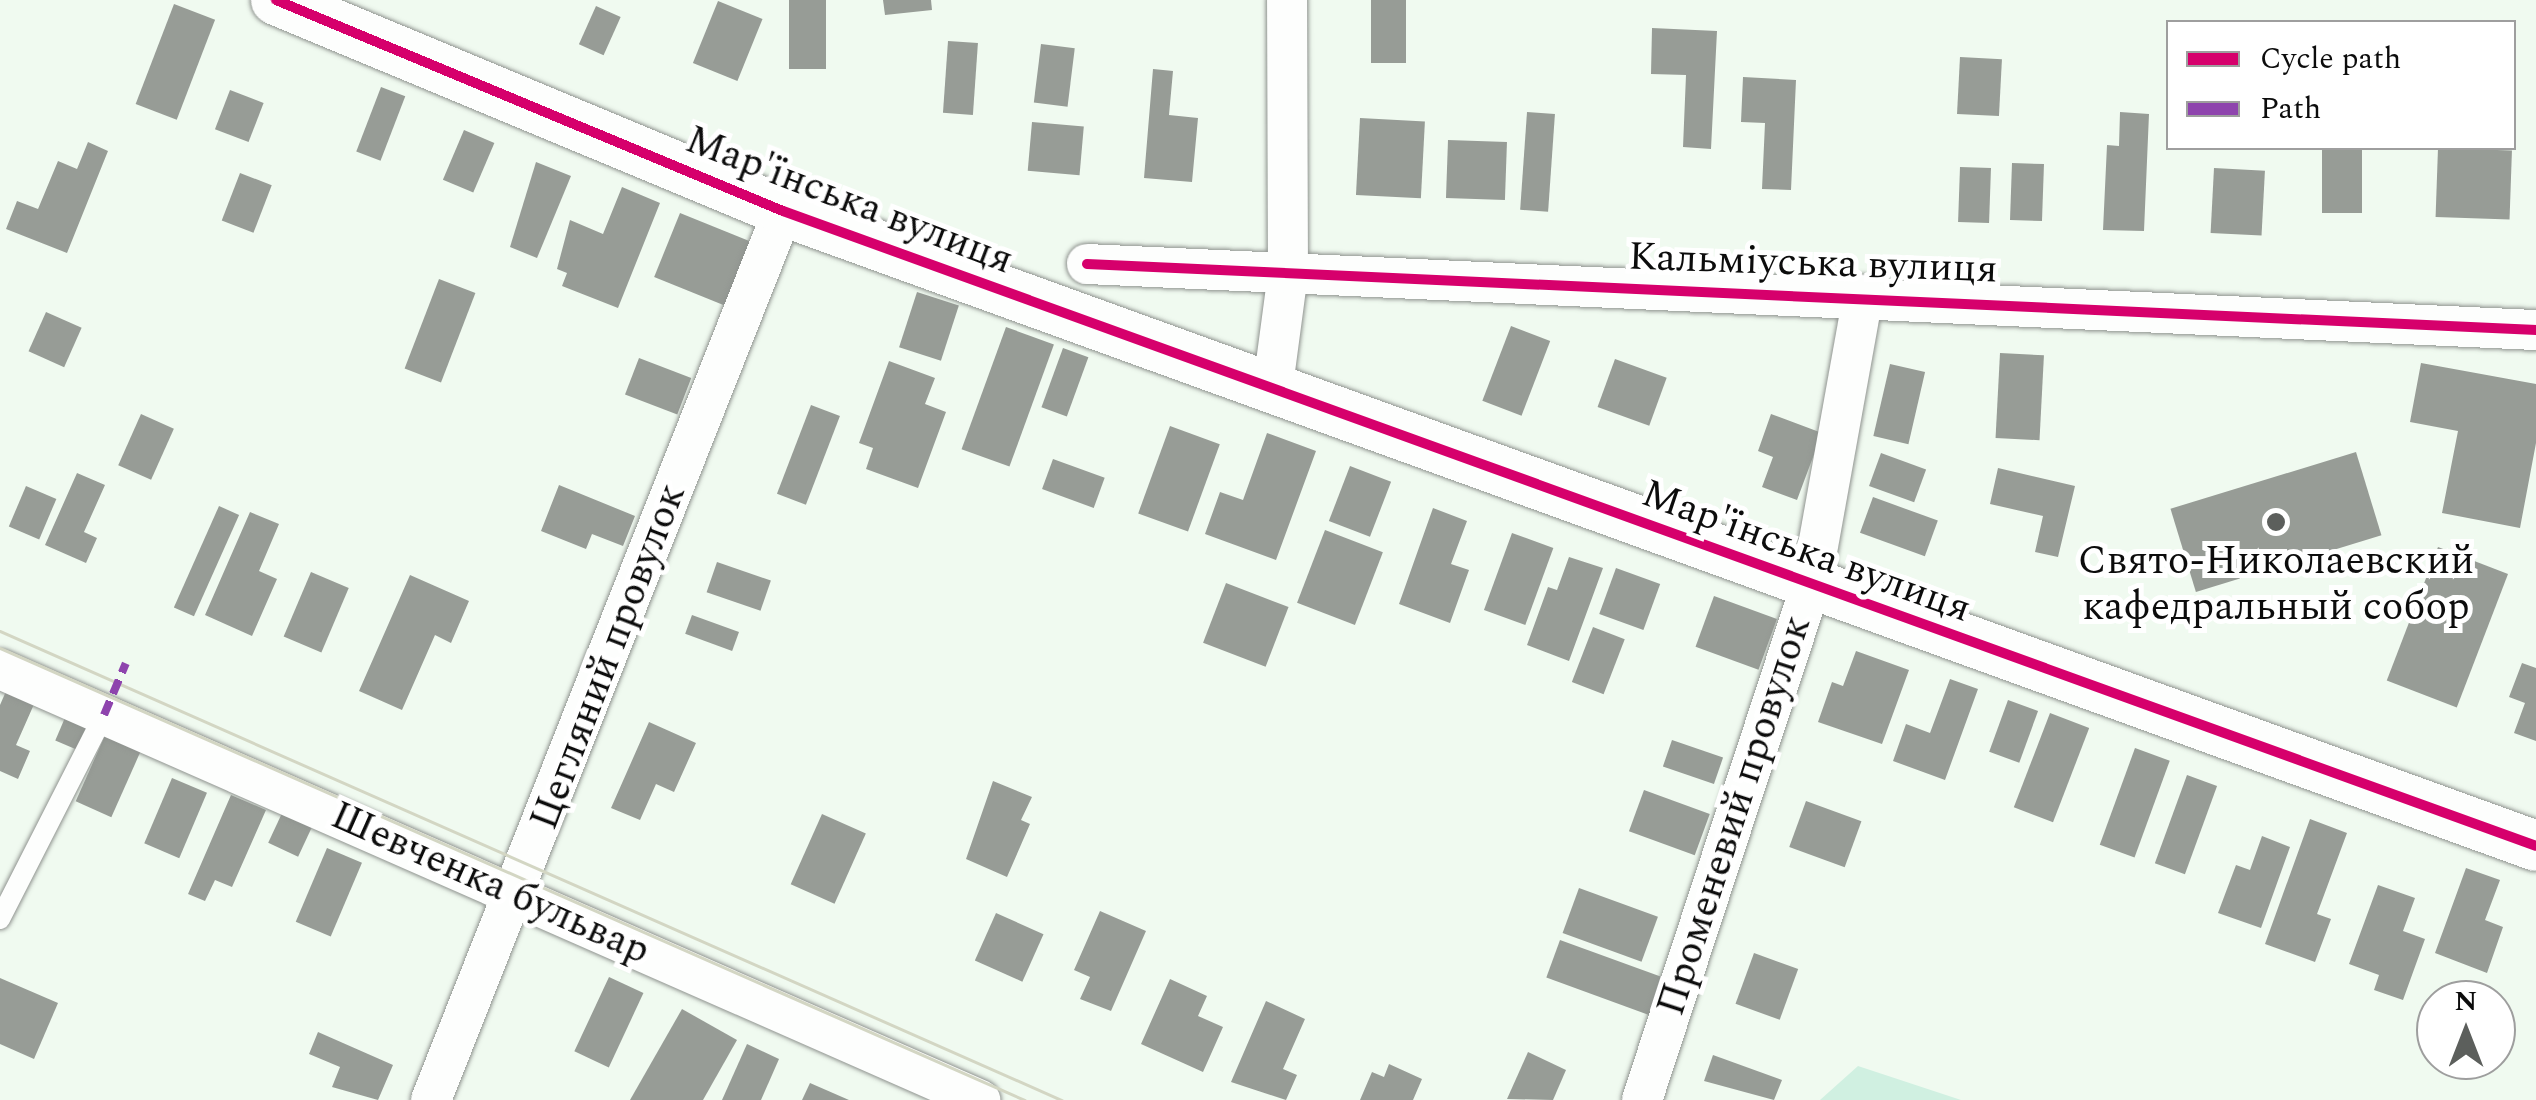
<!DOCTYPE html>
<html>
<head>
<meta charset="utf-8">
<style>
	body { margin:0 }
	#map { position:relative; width:2536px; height:1100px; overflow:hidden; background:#f0faf0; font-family:Spectral,serif }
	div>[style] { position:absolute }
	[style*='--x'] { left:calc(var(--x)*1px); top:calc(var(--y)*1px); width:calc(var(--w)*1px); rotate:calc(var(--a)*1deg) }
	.green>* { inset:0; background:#d0f0e1 }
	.building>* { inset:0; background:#979c96; transform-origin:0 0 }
	.roads { filter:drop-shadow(0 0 2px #8f938f) drop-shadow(0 0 2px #8f938f) }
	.service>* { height:20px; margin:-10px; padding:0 10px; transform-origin:10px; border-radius:10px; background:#fdfefd }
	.minor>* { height:40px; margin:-20px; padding:0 20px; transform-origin:20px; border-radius:20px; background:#fdfefd }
	.tertiary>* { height:50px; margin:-25px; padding:0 25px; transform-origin:25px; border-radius:25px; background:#fdfefd }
	.tram>* { height:2.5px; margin:-1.25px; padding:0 1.25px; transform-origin:1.25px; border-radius:1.25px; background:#d3d6c3 }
	.quiet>* { height:8px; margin-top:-4px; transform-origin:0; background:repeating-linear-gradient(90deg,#8e44ad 0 15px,transparent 0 23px) }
	.cycleway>* { height:10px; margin:-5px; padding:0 5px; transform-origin:5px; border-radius:5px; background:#d6006c }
	.dots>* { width:28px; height:28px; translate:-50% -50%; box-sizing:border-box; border:5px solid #fff; border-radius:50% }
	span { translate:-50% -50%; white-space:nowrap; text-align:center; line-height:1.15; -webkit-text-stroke:10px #fff; paint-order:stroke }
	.street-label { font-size:40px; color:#0c0c0c }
	.poi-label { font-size:40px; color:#0c0c0c }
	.legend { position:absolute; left:2166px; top:20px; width:350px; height:130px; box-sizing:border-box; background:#fff; border:2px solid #9e9e9e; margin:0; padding:12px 18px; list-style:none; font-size:30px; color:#0c0c0c }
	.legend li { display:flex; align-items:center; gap:20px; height:50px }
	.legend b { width:50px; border:2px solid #9e9e9e }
	.north { position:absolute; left:2416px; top:980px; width:100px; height:100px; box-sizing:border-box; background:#fff; border:2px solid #9e9e9e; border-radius:50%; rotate:0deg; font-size:28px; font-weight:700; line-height:40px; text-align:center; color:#0c0c0c }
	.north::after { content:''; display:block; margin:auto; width:35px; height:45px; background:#5c5f5c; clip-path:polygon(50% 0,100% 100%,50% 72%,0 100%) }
</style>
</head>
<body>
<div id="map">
	<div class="green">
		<div style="clip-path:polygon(1858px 1066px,1961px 1100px,1820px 1100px)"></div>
	</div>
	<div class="building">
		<div style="left:789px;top:0;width:37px;height:69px"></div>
		<div style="clip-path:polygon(883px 0,931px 0,932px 10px,885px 15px)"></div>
		<div style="left:1371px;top:0;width:35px;height:63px"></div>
		<div style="left:718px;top:1px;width:48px;height:67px;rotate:22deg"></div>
		<div style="left:174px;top:4px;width:44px;height:107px;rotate:21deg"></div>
		<div style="left:596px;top:6px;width:27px;height:42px;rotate:24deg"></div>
		<div style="clip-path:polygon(1652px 28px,1717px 31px,1711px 149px,1683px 147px,1686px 75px,1651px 74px)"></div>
		<div style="left:948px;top:41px;width:30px;height:72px;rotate:4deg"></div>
		<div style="left:1041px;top:44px;width:34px;height:59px;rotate:7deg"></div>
		<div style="left:1960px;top:57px;width:42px;height:57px;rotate:3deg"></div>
		<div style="clip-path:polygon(1153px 69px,1173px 71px,1169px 115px,1198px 118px,1192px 182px,1144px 178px)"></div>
		<div style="clip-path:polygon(1743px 77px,1796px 80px,1791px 190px,1762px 189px,1765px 123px,1741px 122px)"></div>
		<div style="left:381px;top:87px;width:26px;height:69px;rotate:21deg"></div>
		<div style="left:230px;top:90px;width:36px;height:42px;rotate:21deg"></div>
		<div style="left:1527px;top:112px;width:28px;height:98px;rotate:4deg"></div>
		<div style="clip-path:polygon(2120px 112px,2149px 114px,2144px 231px,2103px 230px,2107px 145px,2119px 146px)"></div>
		<div style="left:1360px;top:118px;width:65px;height:77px;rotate:3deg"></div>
		<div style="left:1032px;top:122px;width:52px;height:49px;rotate:5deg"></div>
		<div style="left:464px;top:130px;width:33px;height:54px;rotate:23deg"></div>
		<div style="left:1448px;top:140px;width:59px;height:58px;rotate:2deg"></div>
		<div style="clip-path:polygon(88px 142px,108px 151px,67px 253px,6px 229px,17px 201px,38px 209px,58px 161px,77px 169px)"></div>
		<div style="left:2322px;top:148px;width:40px;height:65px"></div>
		<div style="left:2438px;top:148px;width:74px;height:69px;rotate:2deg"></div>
		<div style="clip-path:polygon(536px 162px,571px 176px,537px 258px,510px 247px)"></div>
		<div style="left:2012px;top:163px;width:32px;height:57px;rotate:2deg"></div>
		<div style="left:1960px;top:167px;width:31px;height:55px;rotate:2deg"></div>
		<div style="left:2214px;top:168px;width:51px;height:65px;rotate:3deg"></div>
		<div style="left:240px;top:173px;width:34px;height:51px;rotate:21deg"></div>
		<div style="clip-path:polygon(622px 187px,660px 203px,618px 308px,562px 286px,567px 273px,557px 269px,570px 220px,603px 234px)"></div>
		<div style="left:680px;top:213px;width:86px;height:69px;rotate:22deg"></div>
		<div style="left:439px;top:279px;width:39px;height:96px;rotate:21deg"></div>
		<div style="left:917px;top:292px;width:44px;height:58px;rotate:18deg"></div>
		<div style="left:46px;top:312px;width:39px;height:43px;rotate:24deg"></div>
		<div style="left:1511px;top:326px;width:42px;height:80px;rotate:21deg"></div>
		<div style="left:1006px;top:327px;width:51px;height:130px;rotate:20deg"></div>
		<div style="left:1063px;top:348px;width:27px;height:63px;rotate:20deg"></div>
		<div style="left:2000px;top:353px;width:44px;height:85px;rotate:3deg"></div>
		<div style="left:639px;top:358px;width:56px;height:39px;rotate:21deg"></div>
		<div style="left:1615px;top:359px;width:55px;height:51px;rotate:20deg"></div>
		<div style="clip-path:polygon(889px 361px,935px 378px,925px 404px,946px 412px,918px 488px,866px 469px,873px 448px,859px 443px)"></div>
		<div style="clip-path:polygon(2421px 363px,2536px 384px,2536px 443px,2520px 528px,2442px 513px,2458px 431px,2410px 422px)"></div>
		<div style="left:1890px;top:364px;width:36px;height:74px;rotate:13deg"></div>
		<div style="left:811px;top:405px;width:31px;height:95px;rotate:21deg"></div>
		<div style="left:141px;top:414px;width:36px;height:56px;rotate:24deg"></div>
		<div style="clip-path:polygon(1771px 414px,1822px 433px,1797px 500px,1762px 487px,1773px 457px,1758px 451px)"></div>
		<div style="left:1170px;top:426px;width:53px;height:93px;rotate:20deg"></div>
		<div style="clip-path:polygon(1267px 433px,1316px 451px,1276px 560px,1205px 534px,1220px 492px,1243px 500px)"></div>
		<div style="left:2356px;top:452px;width:87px;height:194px;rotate:73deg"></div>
		<div style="left:1881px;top:453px;width:48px;height:35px;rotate:20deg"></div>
		<div style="left:1053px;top:459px;width:55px;height:32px;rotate:20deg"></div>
		<div style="left:1350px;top:466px;width:44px;height:59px;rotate:21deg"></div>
		<div style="clip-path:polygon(1998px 468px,2075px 486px,2058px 557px,2035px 552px,2043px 516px,1990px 504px)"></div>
		<div style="clip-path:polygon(77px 473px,105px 485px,84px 532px,97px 538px,86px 563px,45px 545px)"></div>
		<div style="clip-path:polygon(559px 485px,635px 516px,623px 546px,592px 534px,586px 549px,541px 531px)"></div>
		<div style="left:26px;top:486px;width:33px;height:44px;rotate:23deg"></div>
		<div style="left:1873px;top:497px;width:69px;height:38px;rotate:20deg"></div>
		<div style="left:219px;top:506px;width:22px;height:111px;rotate:24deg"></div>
		<div style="clip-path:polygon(1433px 508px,1467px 521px,1451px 564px,1469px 570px,1450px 623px,1399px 604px)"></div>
		<div style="clip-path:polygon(250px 512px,279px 524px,259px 571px,277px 579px,252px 636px,205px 615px)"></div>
		<div style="left:1325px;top:530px;width:62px;height:78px;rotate:21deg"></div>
		<div style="left:1512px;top:533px;width:44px;height:82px;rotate:20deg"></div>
		<div style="left:2438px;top:547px;width:75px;height:143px;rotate:21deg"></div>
		<div style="clip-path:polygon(1569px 557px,1603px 568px,1569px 661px,1527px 645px,1548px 587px,1557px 590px)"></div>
		<div style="left:717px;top:562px;width:57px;height:32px;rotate:19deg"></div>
		<div style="left:1616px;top:568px;width:47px;height:49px;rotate:20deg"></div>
		<div style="left:311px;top:572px;width:41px;height:70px;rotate:23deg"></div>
		<div style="clip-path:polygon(410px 575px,469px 601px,451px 643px,435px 635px,402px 710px,359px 691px)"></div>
		<div style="left:1226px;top:583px;width:67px;height:64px;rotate:21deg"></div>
		<div style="left:1714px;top:596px;width:67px;height:54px;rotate:20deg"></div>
		<div style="left:692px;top:615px;width:50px;height:20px;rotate:20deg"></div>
		<div style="left:1593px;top:627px;width:34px;height:59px;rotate:21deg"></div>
		<div style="clip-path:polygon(1856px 651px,1909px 670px,1882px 744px,1818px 722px,1832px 682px,1843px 686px)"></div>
		<div style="clip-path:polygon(2522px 663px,2536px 668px,2536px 741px,2514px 733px,2525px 703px,2509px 697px)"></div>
		<div style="clip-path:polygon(1950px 679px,1978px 689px,1945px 780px,1893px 761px,1906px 724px,1930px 733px)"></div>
		<div style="clip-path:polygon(7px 689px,35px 702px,16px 745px,30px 751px,18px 779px,0 771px,0 705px)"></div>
		<div style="left:2008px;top:700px;width:32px;height:55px;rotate:20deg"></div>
		<div style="left:67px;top:713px;width:23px;height:30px;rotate:23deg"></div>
		<div style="left:2050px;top:713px;width:42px;height:101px;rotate:21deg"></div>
		<div style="clip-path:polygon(649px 722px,696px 743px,674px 792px,656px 784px,640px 820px,611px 808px)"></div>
		<div style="left:107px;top:731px;width:39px;height:77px;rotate:24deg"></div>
		<div style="left:1672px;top:740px;width:54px;height:28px;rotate:19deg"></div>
		<div style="left:2135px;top:748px;width:37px;height:103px;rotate:20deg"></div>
		<div style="left:2187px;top:775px;width:32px;height:94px;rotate:20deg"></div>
		<div style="left:172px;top:778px;width:38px;height:71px;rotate:23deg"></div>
		<div style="clip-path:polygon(993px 781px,1032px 797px,1021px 820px,1030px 824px,1007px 877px,966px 859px)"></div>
		<div style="left:1644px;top:790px;width:70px;height:44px;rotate:20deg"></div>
		<div style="clip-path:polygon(231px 795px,266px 810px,232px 887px,215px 880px,205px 901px,188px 894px)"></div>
		<div style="left:1806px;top:801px;width:59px;height:49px;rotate:20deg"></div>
		<div style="left:283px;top:811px;width:33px;height:35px;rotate:25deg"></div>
		<div style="left:822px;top:814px;width:48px;height:77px;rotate:24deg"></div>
		<div style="clip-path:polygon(2310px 819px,2347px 833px,2317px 914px,2331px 919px,2315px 962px,2265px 944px)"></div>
		<div style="clip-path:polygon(2262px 836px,2290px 847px,2261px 928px,2218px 913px,2236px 865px,2250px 870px)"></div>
		<div style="left:327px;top:848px;width:38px;height:80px;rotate:23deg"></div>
		<div style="clip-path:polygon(2466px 868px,2500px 880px,2485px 920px,2503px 927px,2487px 973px,2435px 953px)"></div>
		<div style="clip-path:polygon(2378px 885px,2415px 898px,2403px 931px,2425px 939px,2403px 1000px,2374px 990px,2379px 975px,2349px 964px)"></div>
		<div style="left:1579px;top:888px;width:84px;height:48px;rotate:20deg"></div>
		<div style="clip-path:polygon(1100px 911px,1146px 931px,1111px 1011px,1080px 999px,1090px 977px,1074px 970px)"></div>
		<div style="left:996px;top:913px;width:52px;height:52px;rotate:24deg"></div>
		<div style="left:1560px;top:940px;width:115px;height:40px;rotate:20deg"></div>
		<div style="left:1754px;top:953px;width:47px;height:54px;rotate:20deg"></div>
		<div style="left:609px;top:977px;width:38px;height:82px;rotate:25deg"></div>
		<div style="clip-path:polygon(0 978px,58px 1003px,34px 1059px,0 1044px)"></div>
		<div style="clip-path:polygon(1170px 979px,1207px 996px,1198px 1016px,1223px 1027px,1203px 1072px,1141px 1044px)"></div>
		<div style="clip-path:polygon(1266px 1001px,1305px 1019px,1283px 1069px,1297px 1075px,1286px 1100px,1231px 1082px)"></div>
		<div style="clip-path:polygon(682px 1009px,737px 1040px,703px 1100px,630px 1100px)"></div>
		<div style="clip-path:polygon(318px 1032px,393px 1065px,378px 1100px,332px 1087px,340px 1067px,309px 1054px)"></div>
		<div style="clip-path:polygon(747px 1044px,779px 1059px,761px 1100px,722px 1100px)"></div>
		<div style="clip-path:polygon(1528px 1052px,1566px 1070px,1553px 1100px,1507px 1099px)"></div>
		<div style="clip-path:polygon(1713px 1055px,1782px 1080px,1774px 1100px,1704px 1081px)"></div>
		<div style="clip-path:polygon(1389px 1064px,1422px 1079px,1413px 1100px,1360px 1100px,1372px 1072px,1384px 1077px)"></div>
		<div style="clip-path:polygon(810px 1083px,849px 1100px,802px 1100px)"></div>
	</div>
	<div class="roads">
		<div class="service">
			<div style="--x:0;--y:919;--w:229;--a:-63"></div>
		</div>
		<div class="minor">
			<div style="--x:1087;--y:264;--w:1451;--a:2.61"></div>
			<div style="--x:1272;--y:393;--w:121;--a:-82.4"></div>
			<div style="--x:1288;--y:273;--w:273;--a:-90.2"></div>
			<div style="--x:0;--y:669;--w:1071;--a:23.74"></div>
			<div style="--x:431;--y:1100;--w:956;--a:-68.4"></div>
			<div style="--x:1642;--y:1100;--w:542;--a:-71.83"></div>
			<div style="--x:1811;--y:585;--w:295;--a:-79.8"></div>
		</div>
		<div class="tertiary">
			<div style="--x:276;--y:0;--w:549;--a:22.6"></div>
			<div style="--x:783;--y:211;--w:1864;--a:19.91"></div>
		</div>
	</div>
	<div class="tram">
		<div style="--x:0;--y:631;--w:1161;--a:23.83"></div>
		<div style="--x:0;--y:648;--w:1120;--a:23.8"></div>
	</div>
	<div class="quiet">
		<div style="--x:104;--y:715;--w:56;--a:-67.1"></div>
	</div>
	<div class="cycleway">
		<div style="--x:276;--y:0;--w:549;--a:22.6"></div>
		<div style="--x:783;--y:211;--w:1864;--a:19.91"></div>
		<div style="--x:1087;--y:264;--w:1451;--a:2.61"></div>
	</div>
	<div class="dots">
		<div style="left:2276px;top:522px;background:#5c5f5c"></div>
	</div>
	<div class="street-label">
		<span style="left:849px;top:201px;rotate:21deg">Мар'їнська вулиця</span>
		<span style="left:1813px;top:264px;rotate:2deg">Кальміуська вулиця</span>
		<span style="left:1806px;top:552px;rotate:20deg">Мар'їнська вулиця</span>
		<span style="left:609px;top:657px;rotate:-69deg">Цегляний провулок</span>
		<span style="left:1735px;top:816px;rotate:-72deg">Променевий провулок</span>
		<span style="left:490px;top:884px;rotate:24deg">Шевченка бульвар</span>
	</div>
	<div class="poi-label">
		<span style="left:2276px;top:585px">Свято-Николаевский<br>кафедральный собор</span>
	</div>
	<ul class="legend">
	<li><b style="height:12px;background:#d6006c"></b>Cycle path</li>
	<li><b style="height:12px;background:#8e44ad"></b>Path</li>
	</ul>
	<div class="north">N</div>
</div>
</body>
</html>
